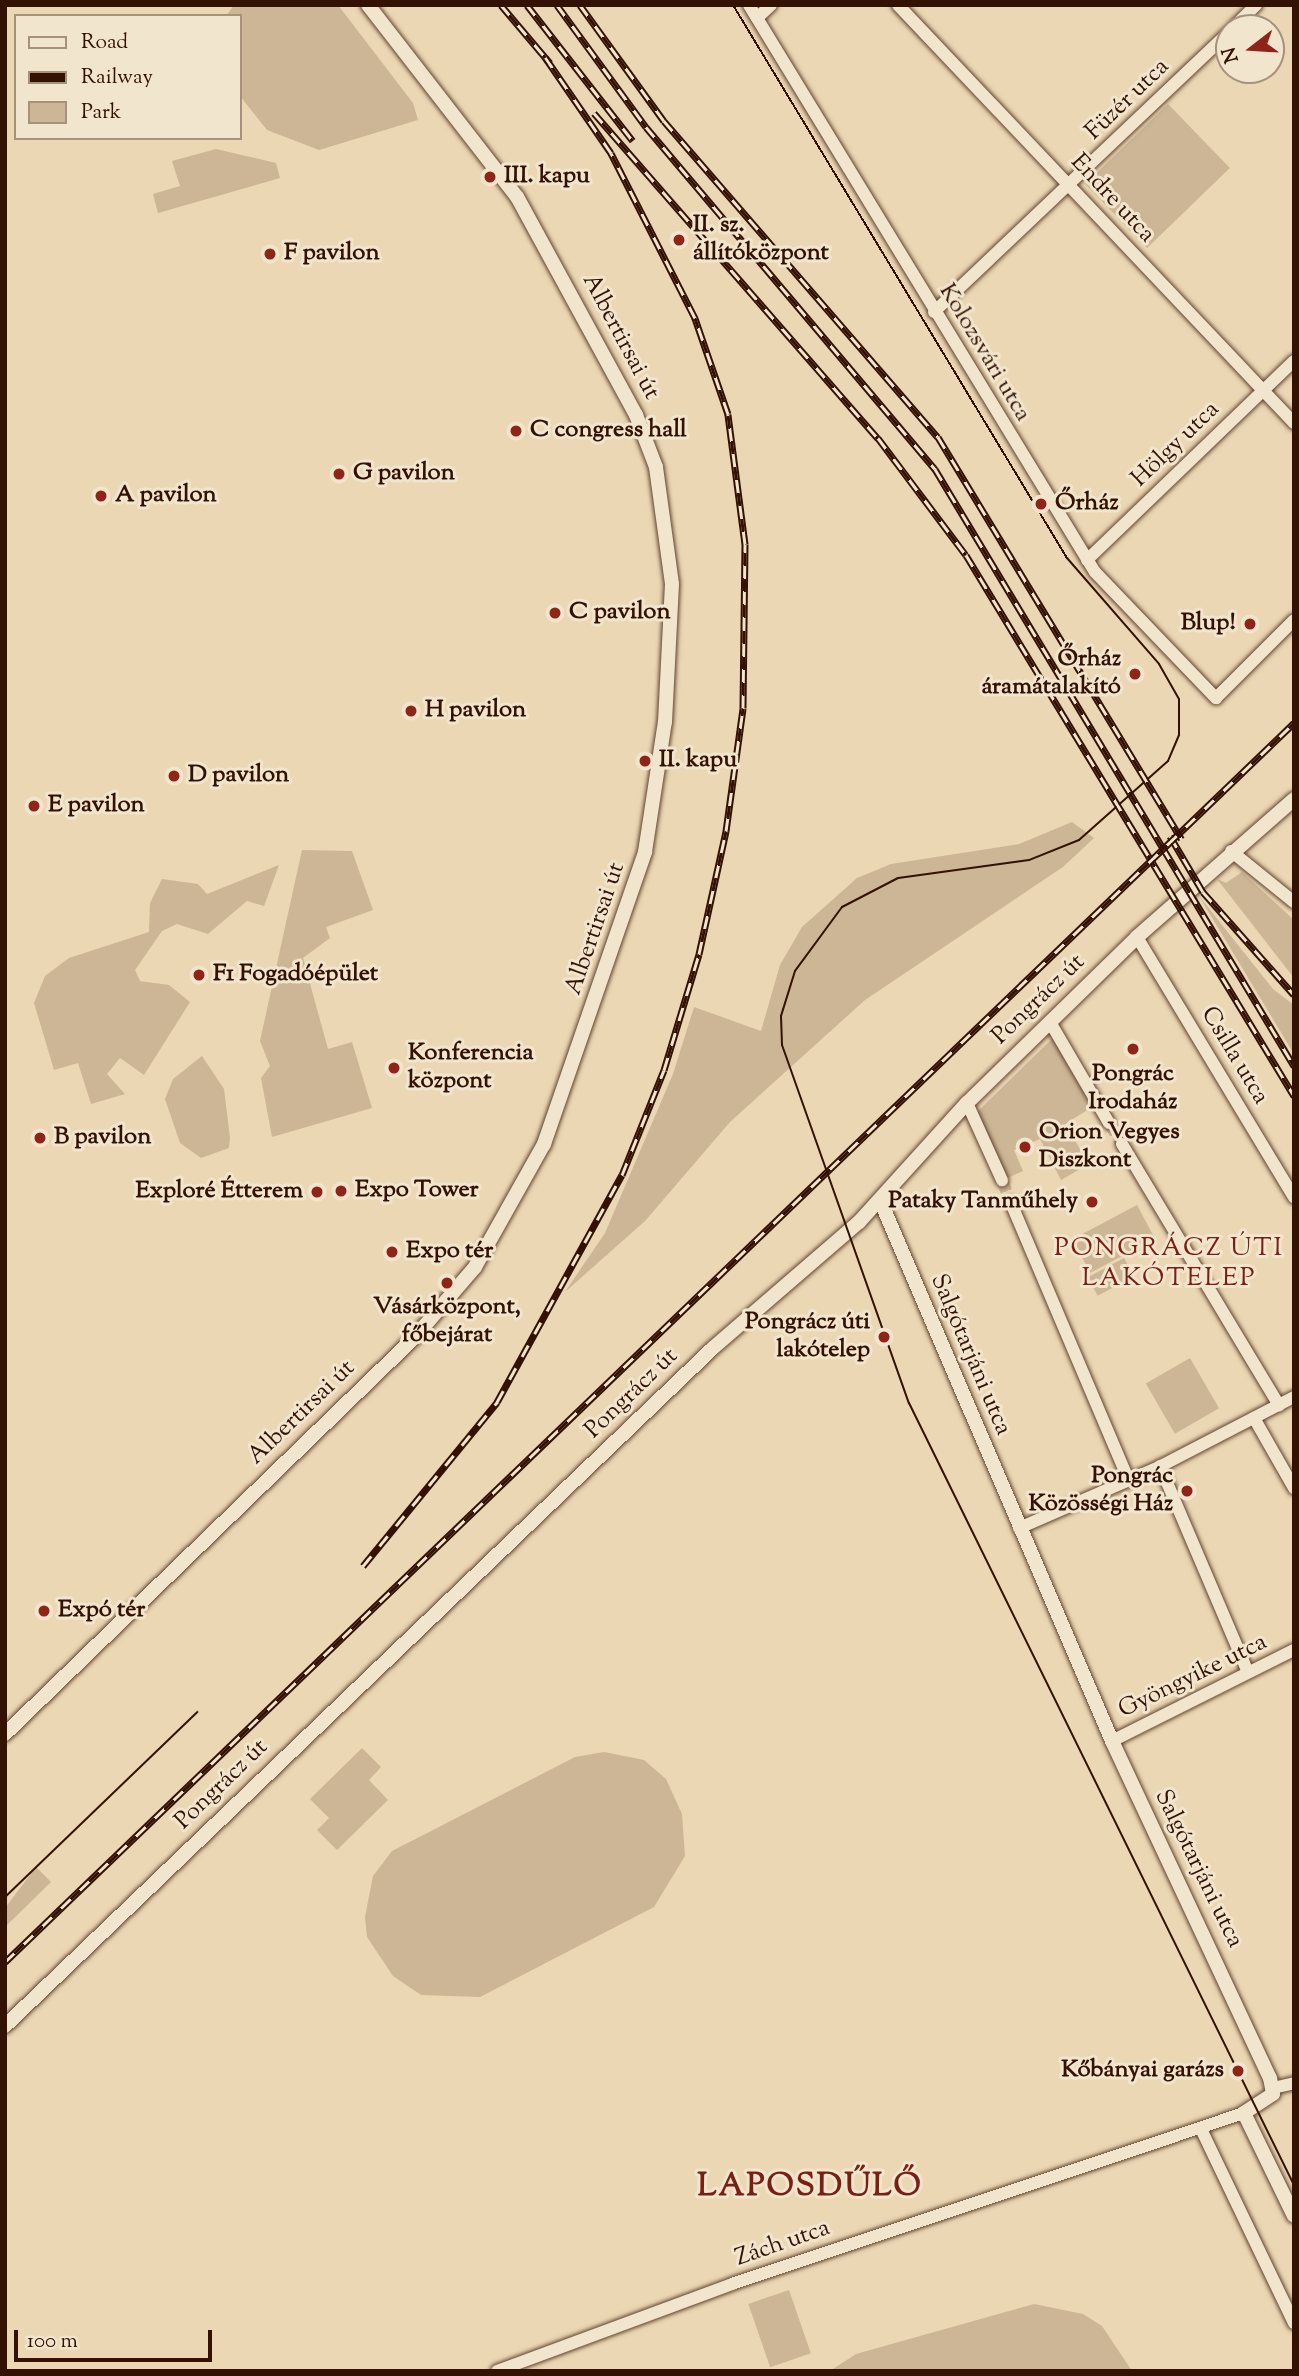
<!DOCTYPE html>
<html>
<head>
<meta charset="utf-8">
<style>
	body { margin:0 }
	#map { position:relative; width:1299px; height:2376px; overflow:hidden; background:#ebd7b3; font-family:"Sorts Mill Goudy",serif }
	div>[style] { position:absolute }
	[style*='--x'] { left:calc(var(--x)*1px); top:calc(var(--y)*1px); width:calc(var(--w)*1px); rotate:calc(var(--a)*1deg) }
	.green>* { inset:0; background:#ccb695; transform-origin:0 0 }
	.minor-tunnel>* { height:12px; margin-top:-6px; transform-origin:0; background:repeating-linear-gradient(90deg,#c6b090 0 12px,transparent 0 18px) }
	.roads { filter:drop-shadow(0 0 2px #614330) drop-shadow(0 0 2px #614330) }
	.minor>* { height:12px; margin:-6px; padding:0 6px; transform-origin:6px; border-radius:6px; background:#f2e5ce }
	.tertiary>* { height:14px; margin:-7px; padding:0 7px; transform-origin:7px; border-radius:7px; background:#f2e5ce }
	.tram>* { height:2px; margin:-1px; padding:0 1px; transform-origin:1px; border-radius:1px; background:#331204 }
	.rail>* { height:7px; margin-top:-3.5px; transform-origin:0; background:repeating-linear-gradient(90deg,#f2e5ce 0 13px,#331204 0 26px); box-sizing:border-box; border-block:2px solid #331204 }
	.dots>* { width:19px; height:19px; translate:-50% -50%; box-sizing:border-box; border:4px solid #f2e5ce; border-radius:50% }
	span { translate:-50% -50%; white-space:nowrap; text-align:center; line-height:1.15; -webkit-text-stroke:6px #f2e5ce; paint-order:stroke }
	.street-label { font-size:24px; color:#331204 }
	.poi-label { font-size:24px; color:#331204; font-weight:700 }
	.left { translate:0 -50%; text-align:left }
	.right { translate:-100% -50%; text-align:right }
	.neighbourhood-label { font-size:26px; color:#7a1f14; letter-spacing:2px }
	.district-label { font-size:32px; color:#7a1f14; font-weight:700; letter-spacing:2px }
	.frame { position:absolute; inset:0; border:7px solid #331204; pointer-events:none }
	.legend { position:absolute; left:14px; top:14px; width:228px; height:126px; box-sizing:border-box; background:#f2e5ce; border:2px solid #a6917d; margin:0; padding:9px 12px; list-style:none; font-size:21px; color:#331204 }
	.legend li { display:flex; align-items:center; gap:14px; height:35px }
	.legend b { width:35px; border:2px solid #a6917d }
	.north { position:absolute; left:1215px; top:14px; width:70px; height:70px; box-sizing:border-box; background:#f2e5ce; border:2px solid #a6917d; border-radius:50%; rotate:253deg; font-size:19px; font-weight:700; line-height:28px; text-align:center; color:#331204 }
	.north::after { content:''; display:block; margin:auto; width:24px; height:32px; background:#8f2418; clip-path:polygon(50% 0,100% 100%,50% 72%,0 100%) }
	.scale { position:absolute; left:14px; top:2330px; width:198px; height:32px; box-sizing:border-box; border:4px solid #331204; border-top:0; padding-left:9px; font-size:21px; line-height:24px; white-space:nowrap; color:#331204; -webkit-text-stroke:5px #f2e5ce; paint-order:stroke }
</style>
</head>
<body>
<div id="map">
	<div class="green">
		<div style="clip-path:polygon(234px 5px,338px 5px,413px 103px,418px 120px,319px 150px,267px 130px,240px 96px,240px 16px,226px 16px)"></div>
		<div style="left:1168px;top:104px;width:89px;height:115px;rotate:46deg"></div>
		<div style="clip-path:polygon(216px 149px,276px 163px,280px 178px,158px 213px,153px 194px,180px 186px,172px 161px)"></div>
		<div style="clip-path:polygon(1072px 822px,1094px 838px,1063px 867px,865px 1000px,730px 1122px,645px 1221px,565px 1292px,605px 1233px,673px 1074px,694px 1007px,761px 1031px,780px 965px,802px 927px,857px 878px,891px 864px,1019px 844px)"></div>
		<div style="clip-path:polygon(302px 850px,352px 851px,373px 910px,326px 927px,330px 938px,303px 958px,328px 1049px,352px 1042px,372px 1108px,272px 1137px,261px 1078px,270px 1066px,260px 1041px)"></div>
		<div style="clip-path:polygon(279px 865px,264px 906px,247px 901px,208px 934px,177px 924px,162px 931px,135px 970px,140px 981px,169px 985px,190px 1002px,144px 1075px,120px 1058px,107px 1074px,125px 1094px,91px 1104px,78px 1063px,54px 1070px,34px 1003px,45px 976px,69px 958px,149px 932px,150px 903px,162px 879px,198px 884px,207px 894px)"></div>
		<div style="clip-path:polygon(1242px 872px,1294px 920px,1294px 978px,1217px 879px,1226px 883px)"></div>
		<div style="clip-path:polygon(1199px 896px,1273px 989px,1294px 1005px,1294px 1054px)"></div>
		<div style="clip-path:polygon(1055px 1036px,1094px 1106px,1065px 1124px,1089px 1164px,1061px 1180px,1040px 1139px,1014px 1150px,1023px 1171px,1003px 1180px,974px 1115px)"></div>
		<div style="clip-path:polygon(202px 1056px,224px 1089px,230px 1138px,229px 1148px,201px 1158px,180px 1143px,165px 1099px,173px 1079px)"></div>
		<div style="left:1137px;top:1205px;width:38px;height:73px;rotate:62deg"></div>
		<div style="left:1124px;top:1258px;width:21px;height:41px;rotate:62deg"></div>
		<div style="left:1190px;top:1358px;width:58px;height:51px;rotate:60deg"></div>
		<div style="clip-path:polygon(362px 1748px,381px 1767px,369px 1780px,388px 1800px,337px 1850px,317px 1830px,329px 1818px,310px 1799px)"></div>
		<div style="clip-path:polygon(604px 1752px,644px 1760px,666px 1779px,682px 1814px,685px 1856px,654px 1907px,480px 1997px,421px 1995px,393px 1976px,367px 1937px,365px 1917px,373px 1876px,392px 1851px,575px 1757px)"></div>
		<div style="clip-path:polygon(36px 1867px,51px 1882px,5px 1927px,5px 1908px)"></div>
		<div style="left:789px;top:2290px;width:67px;height:43px;rotate:71deg"></div>
		<div style="clip-path:polygon(1034px 2304px,1083px 2314px,1102px 2326px,1132px 2371px,830px 2371px,856px 2354px)"></div>
	</div>
	<div class="minor-tunnel">
		<div style="--x:1109;--y:1123;--w:25;--a:58"></div>
		<div style="--x:1002;--y:1180;--w:25;--a:69"></div>
	</div>
	<div class="roads">
		<div class="minor">
			<div style="--x:749;--y:5;--w:664;--a:58.61"></div>
			<div style="--x:1095;--y:572;--w:175;--a:46.2"></div>
			<div style="--x:1216;--y:698;--w:110;--a:-45"></div>
			<div style="--x:898;--y:5;--w:576;--a:46.55"></div>
			<div style="--x:757;--y:18;--w:19;--a:-43"></div>
			<div style="--x:1233;--y:28;--w:33;--a:-45"></div>
			<div style="--x:934;--y:312;--w:407;--a:-43.5"></div>
			<div style="--x:1087;--y:560;--w:287;--a:-43.9"></div>
			<div style="--x:1231;--y:851;--w:81;--a:39"></div>
			<div style="--x:1137;--y:937;--w:304;--a:58.9"></div>
			<div style="--x:1050;--y:1022;--w:117;--a:59.7"></div>
			<div style="--x:967;--y:1103;--w:85;--a:65.6"></div>
			<div style="--x:1122;--y:1144;--w:305;--a:59"></div>
			<div style="--x:1011;--y:1203;--w:302;--a:67"></div>
			<div style="--x:1254;--y:1418;--w:81;--a:60.3"></div>
			<div style="--x:1160;--y:1466;--w:224;--a:66.9"></div>
			<div style="--x:1019;--y:1528;--w:148;--a:-23.5"></div>
			<div style="--x:1155;--y:1469;--w:157;--a:-27.4"></div>
			<div style="--x:1112;--y:1741;--w:203;--a:-26.6"></div>
			<div style="--x:1273;--y:2088;--w:22;--a:-13"></div>
			<div style="--x:1202;--y:2131;--w:213;--a:64.4"></div>
			<div style="--x:497;--y:2371;--w:251;--a:-20.3"></div>
			<div style="--x:732;--y:2284;--w:540;--a:-18.47"></div>
		</div>
		<div class="tertiary">
			<div style="--x:880;--y:1200;--w:589;--a:66.79"></div>
			<div style="--x:1112;--y:1741;--w:372;--a:64.9"></div>
			<div style="--x:1270;--y:2078;--w:16;--a:79"></div>
			<div style="--x:1273;--y:2094;--w:35;--a:147"></div>
			<div style="--x:1244;--y:2113;--w:114;--a:64.1"></div>
			<div style="--x:5;--y:1734;--w:571;--a:-44.08"></div>
			<div style="--x:415;--y:1337;--w:92;--a:-49.4"></div>
			<div style="--x:475;--y:1267;--w:141;--a:-60.7"></div>
			<div style="--x:544;--y:1144;--w:309;--a:-70.9"></div>
			<div style="--x:645;--y:852;--w:132;--a:-81.3"></div>
			<div style="--x:665;--y:722;--w:138;--a:-87.1"></div>
			<div style="--x:672;--y:584;--w:118;--a:-97.8"></div>
			<div style="--x:656;--y:467;--w:56;--a:-111"></div>
			<div style="--x:636;--y:415;--w:248;--a:-118.6"></div>
			<div style="--x:517;--y:197;--w:243;--a:-127.8"></div>
			<div style="--x:5;--y:2026;--w:980;--a:-43.76"></div>
			<div style="--x:713;--y:1348;--w:193;--a:-40.8"></div>
			<div style="--x:859;--y:1222;--w:161;--a:-47.8"></div>
			<div style="--x:967;--y:1103;--w:238;--a:-44.3"></div>
			<div style="--x:1137;--y:937;--w:209;--a:-41.3"></div>
		</div>
	</div>
	<div class="tram">
		<div style="--x:733;--y:5;--w:646;--a:58.87"></div>
		<div style="--x:1067;--y:558;--w:140;--a:49"></div>
		<div style="--x:1159;--y:664;--w:40;--a:60.3"></div>
		<div style="--x:1179;--y:699;--w:36;--a:90"></div>
		<div style="--x:1179;--y:735;--w:28;--a:113"></div>
		<div style="--x:1168;--y:761;--w:119;--a:138.4"></div>
		<div style="--x:1079;--y:840;--w:54;--a:158.2"></div>
		<div style="--x:1029;--y:860;--w:132;--a:172.2"></div>
		<div style="--x:898;--y:878;--w:63;--a:152.6"></div>
		<div style="--x:842;--y:907;--w:79;--a:126.3"></div>
		<div style="--x:795;--y:971;--w:47;--a:107.3"></div>
		<div style="--x:781;--y:1016;--w:29;--a:88"></div>
		<div style="--x:782;--y:1045;--w:380;--a:70.5"></div>
		<div style="--x:909;--y:1403;--w:872;--a:63.79"></div>
		<div style="--x:5;--y:1897;--w:267;--a:-43.9"></div>
	</div>
	<div class="rail">
		<div style="--x:501;--y:5;--w:76;--a:49.8"></div>
		<div style="--x:527;--y:5;--w:172;--a:52.1"></div>
		<div style="--x:557;--y:5;--w:151;--a:53.9"></div>
		<div style="--x:646;--y:127;--w:448;--a:49.8"></div>
		<div style="--x:935;--y:469;--w:697;--a:58.98"></div>
		<div style="--x:580;--y:5;--w:143;--a:54.1"></div>
		<div style="--x:664;--y:121;--w:418;--a:49.1"></div>
		<div style="--x:938;--y:437;--w:470;--a:58.8"></div>
		<div style="--x:594;--y:113;--w:432;--a:48.9"></div>
		<div style="--x:878;--y:438;--w:146;--a:53.1"></div>
		<div style="--x:966;--y:555;--w:633;--a:58.77"></div>
		<div style="--x:1170;--y:836;--w:65;--a:59.5"></div>
		<div style="--x:1203;--y:892;--w:137;--a:48.5"></div>
		<div style="--x:363;--y:1566;--w:212;--a:-50.7"></div>
		<div style="--x:497;--y:1402;--w:259;--a:-61.2"></div>
		<div style="--x:622;--y:1175;--w:113;--a:-68.2"></div>
		<div style="--x:664;--y:1070;--w:121;--a:-73.2"></div>
		<div style="--x:699;--y:954;--w:126;--a:-77.6"></div>
		<div style="--x:726;--y:831;--w:124;--a:-82.1"></div>
		<div style="--x:743;--y:708;--w:164;--a:-89.3"></div>
		<div style="--x:745;--y:544;--w:131;--a:-97.5"></div>
		<div style="--x:728;--y:414;--w:102;--a:-109"></div>
		<div style="--x:695;--y:318;--w:185;--a:-117"></div>
		<div style="--x:611;--y:153;--w:116;--a:-124.5"></div>
		<div style="--x:5;--y:1962;--w:1788;--a:-43.87"></div>
	</div>
	<div class="dots">
		<div style="left:490px;top:177px;background:#8f2418"></div>
		<div style="left:679px;top:240px;background:#8f2418"></div>
		<div style="left:270px;top:254px;background:#8f2418"></div>
		<div style="left:516px;top:431px;background:#8f2418"></div>
		<div style="left:339px;top:474px;background:#8f2418"></div>
		<div style="left:101px;top:496px;background:#8f2418"></div>
		<div style="left:1041px;top:504px;background:#8f2418"></div>
		<div style="left:555px;top:613px;background:#8f2418"></div>
		<div style="left:1250px;top:624px;background:#8f2418"></div>
		<div style="left:1135px;top:674px;background:#8f2418"></div>
		<div style="left:411px;top:711px;background:#8f2418"></div>
		<div style="left:645px;top:761px;background:#8f2418"></div>
		<div style="left:174px;top:776px;background:#8f2418"></div>
		<div style="left:34px;top:806px;background:#8f2418"></div>
		<div style="left:199px;top:975px;background:#8f2418"></div>
		<div style="left:1133px;top:1049px;background:#8f2418"></div>
		<div style="left:394px;top:1068px;background:#8f2418"></div>
		<div style="left:40px;top:1138px;background:#8f2418"></div>
		<div style="left:1025px;top:1147px;background:#8f2418"></div>
		<div style="left:341px;top:1191px;background:#8f2418"></div>
		<div style="left:317px;top:1192px;background:#8f2418"></div>
		<div style="left:1092px;top:1202px;background:#8f2418"></div>
		<div style="left:392px;top:1252px;background:#8f2418"></div>
		<div style="left:447px;top:1283px;background:#8f2418"></div>
		<div style="left:884px;top:1337px;background:#8f2418"></div>
		<div style="left:1187px;top:1491px;background:#8f2418"></div>
		<div style="left:44px;top:1611px;background:#8f2418"></div>
		<div style="left:1238px;top:2071px;background:#8f2418"></div>
	</div>
	<div class="street-label">
		<span style="left:1128px;top:100px;rotate:-44deg">Füzér utca</span>
		<span style="left:1112px;top:199px;rotate:47deg">Endre utca</span>
		<span style="left:620px;top:337px;rotate:62deg">Albertirsai út</span>
		<span style="left:984px;top:353px;rotate:59deg">Kolozsvári utca</span>
		<span style="left:1176px;top:445px;rotate:-44deg">Hölgy utca</span>
		<span style="left:596px;top:929px;rotate:-71deg">Albertirsai út</span>
		<span style="left:1039px;top:1000px;rotate:-44deg">Pongrácz út</span>
		<span style="left:1234px;top:1056px;rotate:59deg">Csilla utca</span>
		<span style="left:970px;top:1355px;rotate:67deg">Salgótarjáni utca</span>
		<span style="left:632px;top:1394px;rotate:-44deg">Pongrácz út</span>
		<span style="left:302px;top:1413px;rotate:-44deg">Albertirsai út</span>
		<span style="left:1193px;top:1677px;rotate:-26deg">Gyöngyike utca</span>
		<span style="left:222px;top:1785px;rotate:-44deg">Pongrácz út</span>
		<span style="left:1198px;top:1869px;rotate:64deg">Salgótarjáni utca</span>
		<span style="left:783px;top:2244px;rotate:-19deg">Zách utca</span>
	</div>
	<div class="poi-label">
		<span class="left" style="left:504px;top:177px">III. kapu</span>
		<span class="left" style="left:693px;top:240px">II. sz.<br>állítóközpont</span>
		<span class="left" style="left:284px;top:254px">F pavilon</span>
		<span class="left" style="left:530px;top:431px">C congress hall</span>
		<span class="left" style="left:353px;top:474px">G pavilon</span>
		<span class="left" style="left:115px;top:496px">A pavilon</span>
		<span class="left" style="left:1055px;top:504px">Őrház</span>
		<span class="left" style="left:569px;top:613px">C pavilon</span>
		<span class="right" style="left:1236px;top:624px">Blup!</span>
		<span class="right" style="left:1121px;top:674px">Őrház<br>áramátalakító</span>
		<span class="left" style="left:425px;top:711px">H pavilon</span>
		<span class="left" style="left:659px;top:761px">II. kapu</span>
		<span class="left" style="left:188px;top:776px">D pavilon</span>
		<span class="left" style="left:48px;top:806px">E pavilon</span>
		<span class="left" style="left:213px;top:975px">F1 Fogadóépület</span>
		<span class="left" style="left:408px;top:1068px">Konferencia<br>központ</span>
		<span style="left:1133px;top:1089px">Pongrác<br>Irodaház</span>
		<span class="left" style="left:1039px;top:1147px">Orion Vegyes<br>Diszkont</span>
		<span class="left" style="left:54px;top:1138px">B pavilon</span>
		<span class="left" style="left:355px;top:1191px">Expo Tower</span>
		<span class="right" style="left:303px;top:1192px">Exploré Étterem</span>
		<span class="right" style="left:1078px;top:1202px">Pataky Tanműhely</span>
		<span class="left" style="left:406px;top:1252px">Expo tér</span>
		<span style="left:447px;top:1322px">Vásárközpont,<br>főbejárat</span>
		<span class="right" style="left:870px;top:1337px">Pongrácz úti<br>lakótelep</span>
		<span class="right" style="left:1173px;top:1491px">Pongrác<br>Közösségi Ház</span>
		<span class="left" style="left:58px;top:1611px">Expó tér</span>
		<span class="right" style="left:1224px;top:2071px">Kőbányai garázs</span>
	</div>
	<div class="neighbourhood-label">
		<span style="left:1169px;top:1264px">PONGRÁCZ ÚTI<br>LAKÓTELEP</span>
	</div>
	<div class="district-label">
		<span style="left:810px;top:2187px">LAPOSDŰLŐ</span>
	</div>
	<div class="frame"></div>
	<ul class="legend">
	<li><b style="height:9px;background:#f2e5ce"></b>Road</li>
	<li><b style="height:9px;background:#331204"></b>Railway</li>
	<li><b style="height:19px;background:#ccb695"></b>Park</li>
	</ul>
	<div class="north">N</div>
	<div class="scale">100 m</div>
</div>
</body>
</html>
